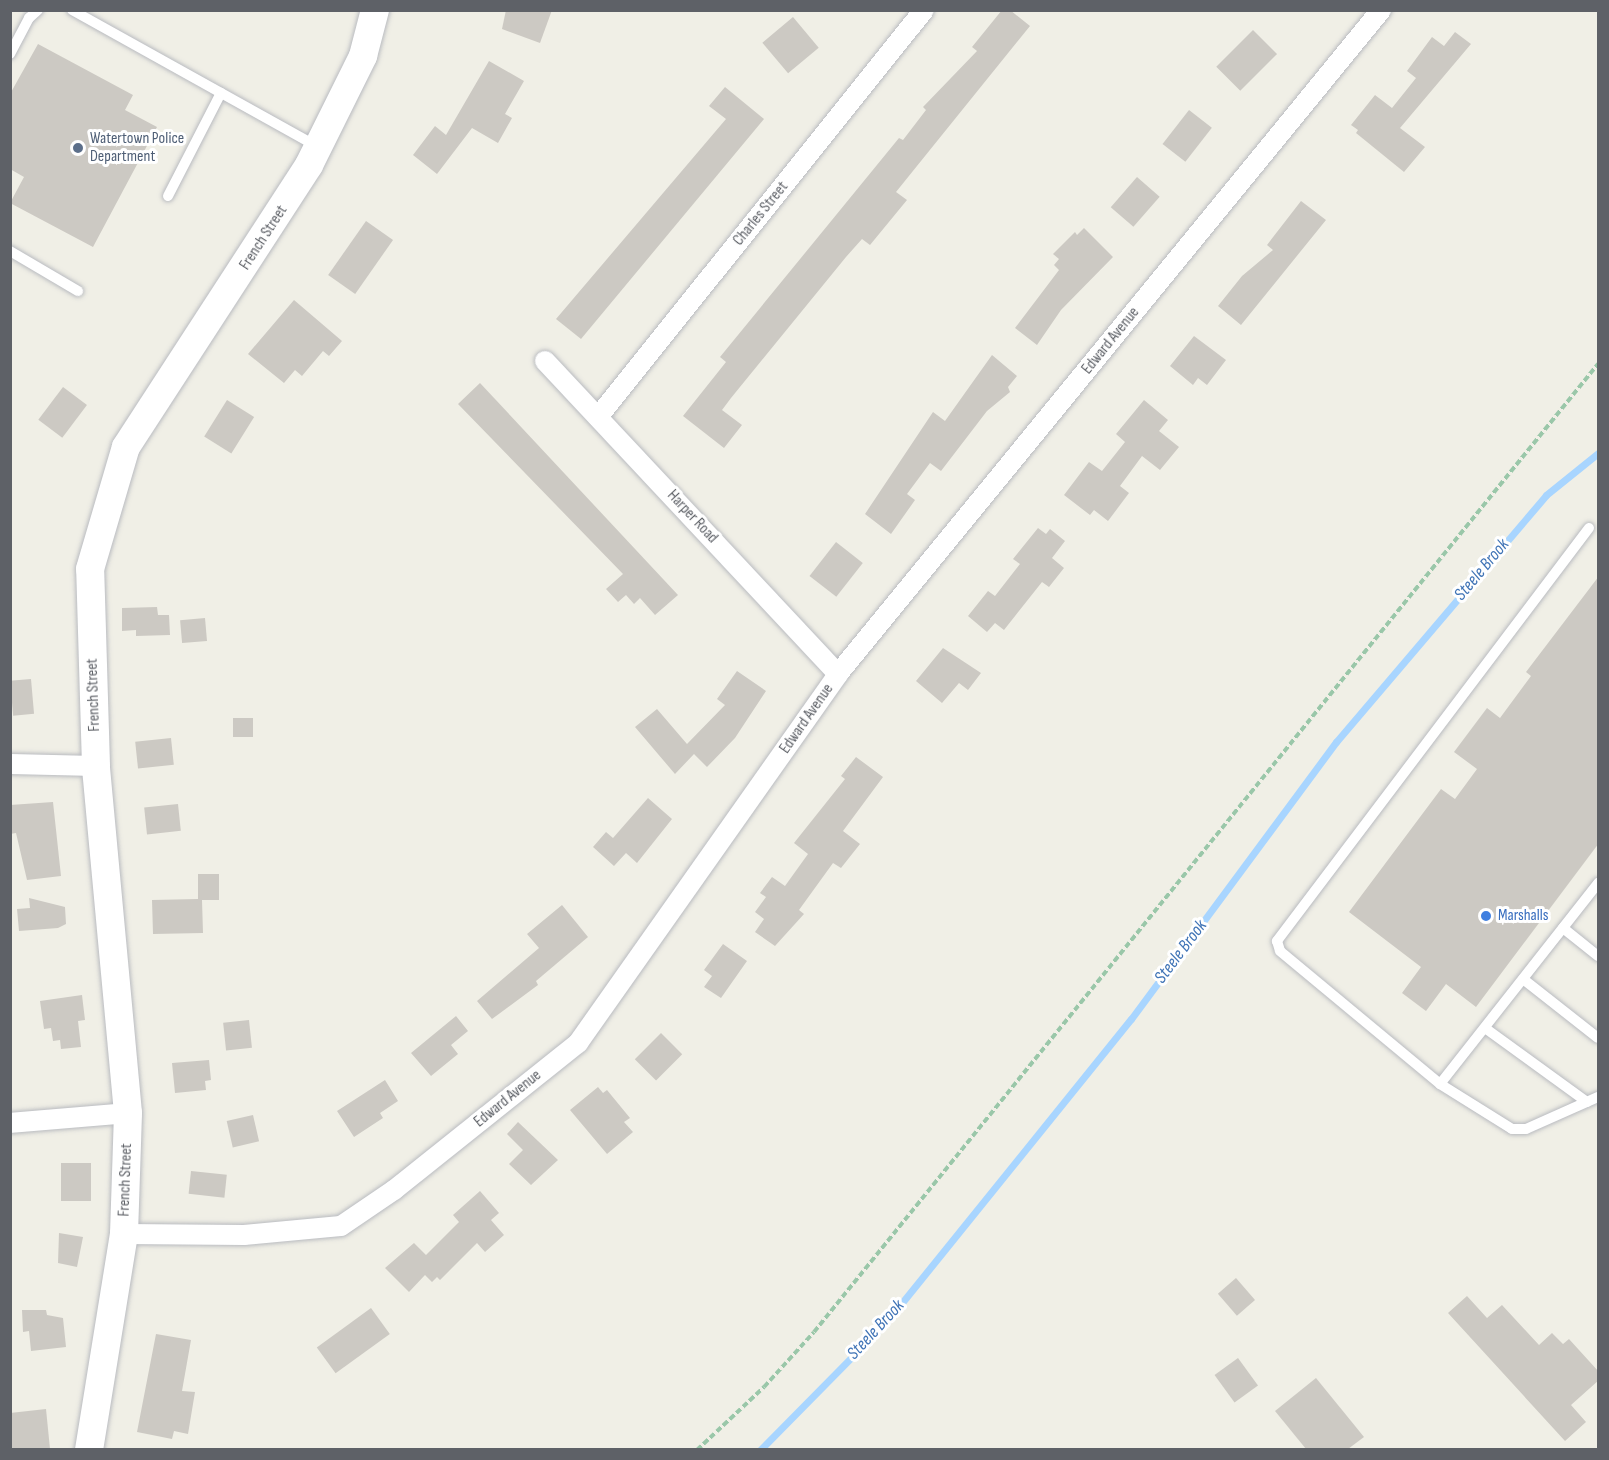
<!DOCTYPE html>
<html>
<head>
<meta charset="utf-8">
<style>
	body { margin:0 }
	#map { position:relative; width:1609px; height:1460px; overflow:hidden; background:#f0efe6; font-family:"Sofia Sans Condensed",sans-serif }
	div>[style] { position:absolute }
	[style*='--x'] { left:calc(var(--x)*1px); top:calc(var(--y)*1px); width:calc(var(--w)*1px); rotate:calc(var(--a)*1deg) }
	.stream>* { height:7px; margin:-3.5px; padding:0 3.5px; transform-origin:3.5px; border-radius:3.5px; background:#a8d5ff }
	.building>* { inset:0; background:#ccc9c3; transform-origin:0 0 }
	.path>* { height:4px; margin-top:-2px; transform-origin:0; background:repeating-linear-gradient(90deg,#9ac7a9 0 6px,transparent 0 9px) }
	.roads { filter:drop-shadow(0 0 2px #b9bbc0) drop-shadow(0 0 2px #b9bbc0) }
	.lane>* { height:10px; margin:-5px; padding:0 5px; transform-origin:5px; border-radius:5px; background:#fff }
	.street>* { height:20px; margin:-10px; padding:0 10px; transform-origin:10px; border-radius:10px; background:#fff }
	.secondary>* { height:28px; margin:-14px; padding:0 14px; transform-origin:14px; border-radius:14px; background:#fff }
	.dots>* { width:16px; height:16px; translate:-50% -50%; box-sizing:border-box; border:3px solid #fff; border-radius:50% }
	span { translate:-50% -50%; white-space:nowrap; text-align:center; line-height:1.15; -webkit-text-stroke:6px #fff; paint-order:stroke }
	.service-label { font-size:16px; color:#4e5e75 }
	.left { translate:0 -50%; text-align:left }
	.street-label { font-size:16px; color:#5e6167 }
	.shop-label { font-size:16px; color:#366cbe }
	.water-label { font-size:18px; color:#4074b6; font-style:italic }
	.frame { position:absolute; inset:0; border:12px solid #5e6167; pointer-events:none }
</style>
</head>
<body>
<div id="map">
	<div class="stream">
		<div style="--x:760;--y:1450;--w:182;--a:-45.4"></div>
		<div style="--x:888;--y:1320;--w:387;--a:-51.1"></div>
		<div style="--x:1131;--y:1019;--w:345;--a:-53.5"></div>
		<div style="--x:1336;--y:742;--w:324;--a:-49.6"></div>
		<div style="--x:1546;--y:495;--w:67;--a:-38.9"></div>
	</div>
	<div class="building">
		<div style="clip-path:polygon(506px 10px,552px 10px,540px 43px,502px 29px)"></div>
		<div style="clip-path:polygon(1002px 10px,1010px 10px,1030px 26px,896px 192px,907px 200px,870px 245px,862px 239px,846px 257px,731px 398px,722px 410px,742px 425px,724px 448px,683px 416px,726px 362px,720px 357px,899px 138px,903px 140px,926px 110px,923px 107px,977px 51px,972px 47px)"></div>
		<div style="left:793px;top:17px;width:40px;height:40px;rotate:50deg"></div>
		<div style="left:1253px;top:30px;width:34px;height:52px;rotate:45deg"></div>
		<div style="clip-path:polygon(1455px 32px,1471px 44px,1400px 128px,1425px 147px,1404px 172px,1356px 133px,1358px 130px,1351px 125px,1375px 95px,1392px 108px,1416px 78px,1407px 71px,1432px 37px,1444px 46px)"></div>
		<div style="clip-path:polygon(38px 44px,133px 95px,125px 110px,157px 127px,93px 247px,10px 203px,24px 177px,10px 169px,10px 94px)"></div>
		<div style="clip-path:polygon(489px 61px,524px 81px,505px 114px,512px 118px,498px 143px,472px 128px,437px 174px,413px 155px,435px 126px,446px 135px)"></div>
		<div style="clip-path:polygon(725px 87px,764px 119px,581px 339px,556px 319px,726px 119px,709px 106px)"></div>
		<div style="left:1189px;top:110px;width:29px;height:43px;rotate:38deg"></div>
		<div style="left:1137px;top:177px;width:30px;height:40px;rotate:41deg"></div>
		<div style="clip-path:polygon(1301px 201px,1326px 220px,1241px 325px,1218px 306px,1242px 276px,1273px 250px,1267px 245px)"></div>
		<div style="left:366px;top:221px;width:33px;height:66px;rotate:35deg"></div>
		<div style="clip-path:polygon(1084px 228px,1113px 257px,1061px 310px,1037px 345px,1015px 328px,1059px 270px,1054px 265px,1059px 259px,1053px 254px,1075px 232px,1077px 235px)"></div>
		<div style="clip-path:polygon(294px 300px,342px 341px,329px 356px,323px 351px,302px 376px,295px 370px,284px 383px,248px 354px)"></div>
		<div style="clip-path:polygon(1194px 336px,1226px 360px,1207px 385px,1198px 378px,1193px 385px,1170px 366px)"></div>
		<div style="clip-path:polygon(992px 355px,1017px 376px,1008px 387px,1010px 392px,987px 411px,941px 471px,930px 463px,907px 494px,915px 500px,891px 534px,865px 514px,933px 412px,945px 421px)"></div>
		<div style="clip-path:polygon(480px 383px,678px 595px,655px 615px,640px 598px,634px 604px,626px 595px,618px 602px,606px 589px,623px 574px,458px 404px)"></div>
		<div style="left:63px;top:387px;width:30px;height:41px;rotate:37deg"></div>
		<div style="left:227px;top:400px;width:32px;height:43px;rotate:32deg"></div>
		<div style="clip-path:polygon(1144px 400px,1168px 420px,1159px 431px,1179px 447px,1160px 470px,1142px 456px,1120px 486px,1129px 493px,1108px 521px,1094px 510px,1090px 515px,1064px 495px,1089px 462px,1102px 471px,1125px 442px,1116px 434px)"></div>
		<div style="clip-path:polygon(1038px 528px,1046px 534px,1050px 529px,1065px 541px,1052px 558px,1064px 568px,1049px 587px,1042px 582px,1004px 630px,995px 623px,987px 632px,968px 616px,988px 591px,995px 596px,1020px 564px,1013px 559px)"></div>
		<div style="left:836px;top:542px;width:34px;height:43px;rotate:38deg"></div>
		<div style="clip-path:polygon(1599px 576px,1599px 843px,1476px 1007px,1446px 984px,1426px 1011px,1402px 993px,1421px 967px,1349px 912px,1441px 789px,1455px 799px,1477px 769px,1454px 752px,1487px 708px,1500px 718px,1531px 676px,1526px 672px)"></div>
		<div style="clip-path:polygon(157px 607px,158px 615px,169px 615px,170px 635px,136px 636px,136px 630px,122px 631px,122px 608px)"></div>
		<div style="left:205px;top:618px;width:23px;height:25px;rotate:85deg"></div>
		<div style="clip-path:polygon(943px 648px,981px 673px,968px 690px,959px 683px,942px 703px,916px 681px)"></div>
		<div style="clip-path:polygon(737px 671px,766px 691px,735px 738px,707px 767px,694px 754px,675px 774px,635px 727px,657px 709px,687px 744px,725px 705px,717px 699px)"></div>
		<div style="left:31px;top:679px;width:35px;height:21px;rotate:85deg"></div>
		<div style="left:233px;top:718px;width:20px;height:19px"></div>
		<div style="left:171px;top:738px;width:27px;height:36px;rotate:84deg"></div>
		<div style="clip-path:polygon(856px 757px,883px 777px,843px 831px,860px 844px,841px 868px,833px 863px,799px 910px,804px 914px,775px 946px,755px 932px,764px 919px,755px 912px,766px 897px,760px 893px,772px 877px,785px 886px,808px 854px,794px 843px,845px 779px,841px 776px)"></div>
		<div style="clip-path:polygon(648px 798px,672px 819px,637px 863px,626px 853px,614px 866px,593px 847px,606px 832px,613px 838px)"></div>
		<div style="clip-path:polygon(53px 802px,61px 876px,27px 880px,16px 833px,10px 834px,10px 805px)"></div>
		<div style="left:178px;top:804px;width:27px;height:34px;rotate:84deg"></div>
		<div style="clip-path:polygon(198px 874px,219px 874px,219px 900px,202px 900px,203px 933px,153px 934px,152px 900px,198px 899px)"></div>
		<div style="clip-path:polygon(29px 898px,65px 907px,66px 924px,58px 928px,19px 931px,17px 909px,30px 908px)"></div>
		<div style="clip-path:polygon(562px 905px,588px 937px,536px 981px,538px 985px,492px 1019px,477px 1001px,539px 948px,527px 934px)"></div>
		<div style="clip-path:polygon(723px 944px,747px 961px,721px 998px,704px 987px,712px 976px,704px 970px)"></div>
		<div style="clip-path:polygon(82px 995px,85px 1020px,78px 1021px,81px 1047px,61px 1049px,60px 1040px,53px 1041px,51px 1028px,44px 1029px,40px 1001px)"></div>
		<div style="clip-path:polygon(456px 1016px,468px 1031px,451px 1045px,458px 1054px,431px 1076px,411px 1053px)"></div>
		<div style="left:249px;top:1020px;width:28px;height:26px;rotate:84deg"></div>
		<div style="left:661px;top:1033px;width:30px;height:37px;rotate:45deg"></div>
		<div style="clip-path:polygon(209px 1060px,211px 1080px,205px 1081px,206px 1090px,175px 1093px,172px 1063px)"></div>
		<div style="clip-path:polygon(385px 1080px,398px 1101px,380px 1113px,383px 1118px,354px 1137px,337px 1111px)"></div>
		<div style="clip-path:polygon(598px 1087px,603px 1093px,607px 1090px,630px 1118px,624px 1122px,633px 1132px,607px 1154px,570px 1110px)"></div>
		<div style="left:253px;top:1115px;width:27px;height:27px;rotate:77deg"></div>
		<div style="clip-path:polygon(518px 1122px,558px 1160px,531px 1185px,509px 1164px,523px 1150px,507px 1134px)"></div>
		<div style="left:61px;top:1163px;width:30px;height:38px"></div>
		<div style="left:191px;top:1171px;width:36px;height:23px;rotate:6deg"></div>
		<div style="clip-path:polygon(480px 1191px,499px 1213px,491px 1220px,504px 1235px,485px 1252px,477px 1243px,440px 1280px,437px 1277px,432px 1282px,425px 1275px,409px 1292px,385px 1268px,414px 1243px,426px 1255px,459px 1222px,453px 1215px)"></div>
		<div style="clip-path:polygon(59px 1233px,83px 1237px,77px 1267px,58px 1263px)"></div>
		<div style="left:1236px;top:1278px;width:29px;height:24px;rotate:49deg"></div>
		<div style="clip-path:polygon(1467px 1296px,1487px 1318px,1502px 1305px,1539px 1345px,1552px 1333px,1563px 1344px,1569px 1339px,1599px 1372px,1599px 1380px,1571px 1405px,1586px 1422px,1565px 1441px,1448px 1313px)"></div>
		<div style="left:371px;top:1308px;width:32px;height:67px;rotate:54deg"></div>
		<div style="clip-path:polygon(22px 1310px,46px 1310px,47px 1315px,63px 1318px,66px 1347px,31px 1351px,29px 1331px,23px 1332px)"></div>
		<div style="clip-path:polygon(156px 1334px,191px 1340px,182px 1391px,195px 1392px,188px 1434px,174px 1431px,172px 1439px,137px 1432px)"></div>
		<div style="left:1238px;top:1358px;width:34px;height:29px;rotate:54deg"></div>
		<div style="clip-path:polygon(1316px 1378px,1364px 1437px,1348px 1449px,1306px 1449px,1275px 1411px)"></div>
		<div style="clip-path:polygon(46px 1409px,50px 1449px,12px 1449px,10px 1413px)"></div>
	</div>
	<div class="path">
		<div style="--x:697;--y:1450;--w:92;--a:-43.2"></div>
		<div style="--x:764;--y:1387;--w:74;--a:-47.7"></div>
		<div style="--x:814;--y:1332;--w:1246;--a:-51"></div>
	</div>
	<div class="roads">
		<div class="lane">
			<div style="--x:72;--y:10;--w:282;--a:29.1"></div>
			<div style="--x:10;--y:54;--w:41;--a:-62.2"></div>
			<div style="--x:29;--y:18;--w:12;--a:-42"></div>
			<div style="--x:168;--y:196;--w:116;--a:-62.8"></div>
			<div style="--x:10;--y:251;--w:79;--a:30.5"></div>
			<div style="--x:1589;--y:528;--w:518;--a:127.07"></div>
			<div style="--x:1277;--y:941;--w:10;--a:73"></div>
			<div style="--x:1280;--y:951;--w:208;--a:39.7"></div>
			<div style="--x:1440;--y:1084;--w:85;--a:32"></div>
			<div style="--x:1512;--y:1129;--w:14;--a:0"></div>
			<div style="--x:1526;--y:1129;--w:79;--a:-24"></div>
			<div style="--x:1563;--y:928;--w:45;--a:38.7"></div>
			<div style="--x:1523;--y:979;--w:95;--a:38.2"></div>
			<div style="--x:1485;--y:1028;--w:126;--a:36"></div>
			<div style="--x:1440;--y:1084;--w:256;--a:-51.8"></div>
		</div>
		<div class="street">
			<div style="--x:545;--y:361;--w:429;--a:46.9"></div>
			<div style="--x:598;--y:417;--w:521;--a:-51.31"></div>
			<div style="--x:10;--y:764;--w:86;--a:1.3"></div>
			<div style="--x:10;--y:1123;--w:118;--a:-4.8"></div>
			<div style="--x:124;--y:1234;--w:120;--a:0.5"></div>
			<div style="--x:244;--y:1235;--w:97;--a:-5.3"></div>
			<div style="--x:341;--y:1226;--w:64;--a:-34.2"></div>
			<div style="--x:394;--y:1190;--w:236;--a:-38.6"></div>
			<div style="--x:578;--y:1043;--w:451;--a:-54.8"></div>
			<div style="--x:838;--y:674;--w:858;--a:-50.72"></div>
		</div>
		<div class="secondary">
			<div style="--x:89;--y:1450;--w:219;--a:-80.8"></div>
			<div style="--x:124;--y:1234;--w:121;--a:-88.1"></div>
			<div style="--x:128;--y:1113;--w:348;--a:-95.3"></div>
			<div style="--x:96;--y:766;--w:197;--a:-91.7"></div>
			<div style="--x:90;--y:569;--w:127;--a:-73.6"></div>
			<div style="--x:126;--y:447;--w:336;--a:-57"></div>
			<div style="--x:309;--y:165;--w:122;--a:-63.6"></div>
			<div style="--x:363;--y:56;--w:48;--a:-75.4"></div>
		</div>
	</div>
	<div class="dots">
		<div style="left:78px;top:148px;background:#5c6f8a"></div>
		<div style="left:1486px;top:916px;background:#3f7fe0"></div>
	</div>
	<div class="service-label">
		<span class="left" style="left:90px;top:148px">Watertown Police<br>Department</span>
	</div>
	<div class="street-label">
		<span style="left:761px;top:214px;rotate:-51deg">Charles Street</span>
		<span style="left:264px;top:238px;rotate:-57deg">French Street</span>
		<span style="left:1111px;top:341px;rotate:-51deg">Edward Avenue</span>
		<span style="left:692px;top:517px;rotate:47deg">Harper Road</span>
		<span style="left:94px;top:695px;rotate:-92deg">French Street</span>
		<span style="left:807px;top:719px;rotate:-55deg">Edward Avenue</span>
		<span style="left:508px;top:1099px;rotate:-39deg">Edward Avenue</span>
		<span style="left:126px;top:1180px;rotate:-88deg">French Street</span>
	</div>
	<div class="shop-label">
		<span class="left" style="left:1498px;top:916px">Marshalls</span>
	</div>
	<div class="water-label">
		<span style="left:1482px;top:570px;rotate:-50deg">Steele Brook</span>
		<span style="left:1181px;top:952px;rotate:-53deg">Steele Brook</span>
		<span style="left:876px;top:1330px;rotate:-47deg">Steele Brook</span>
	</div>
	<div class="frame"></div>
</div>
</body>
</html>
